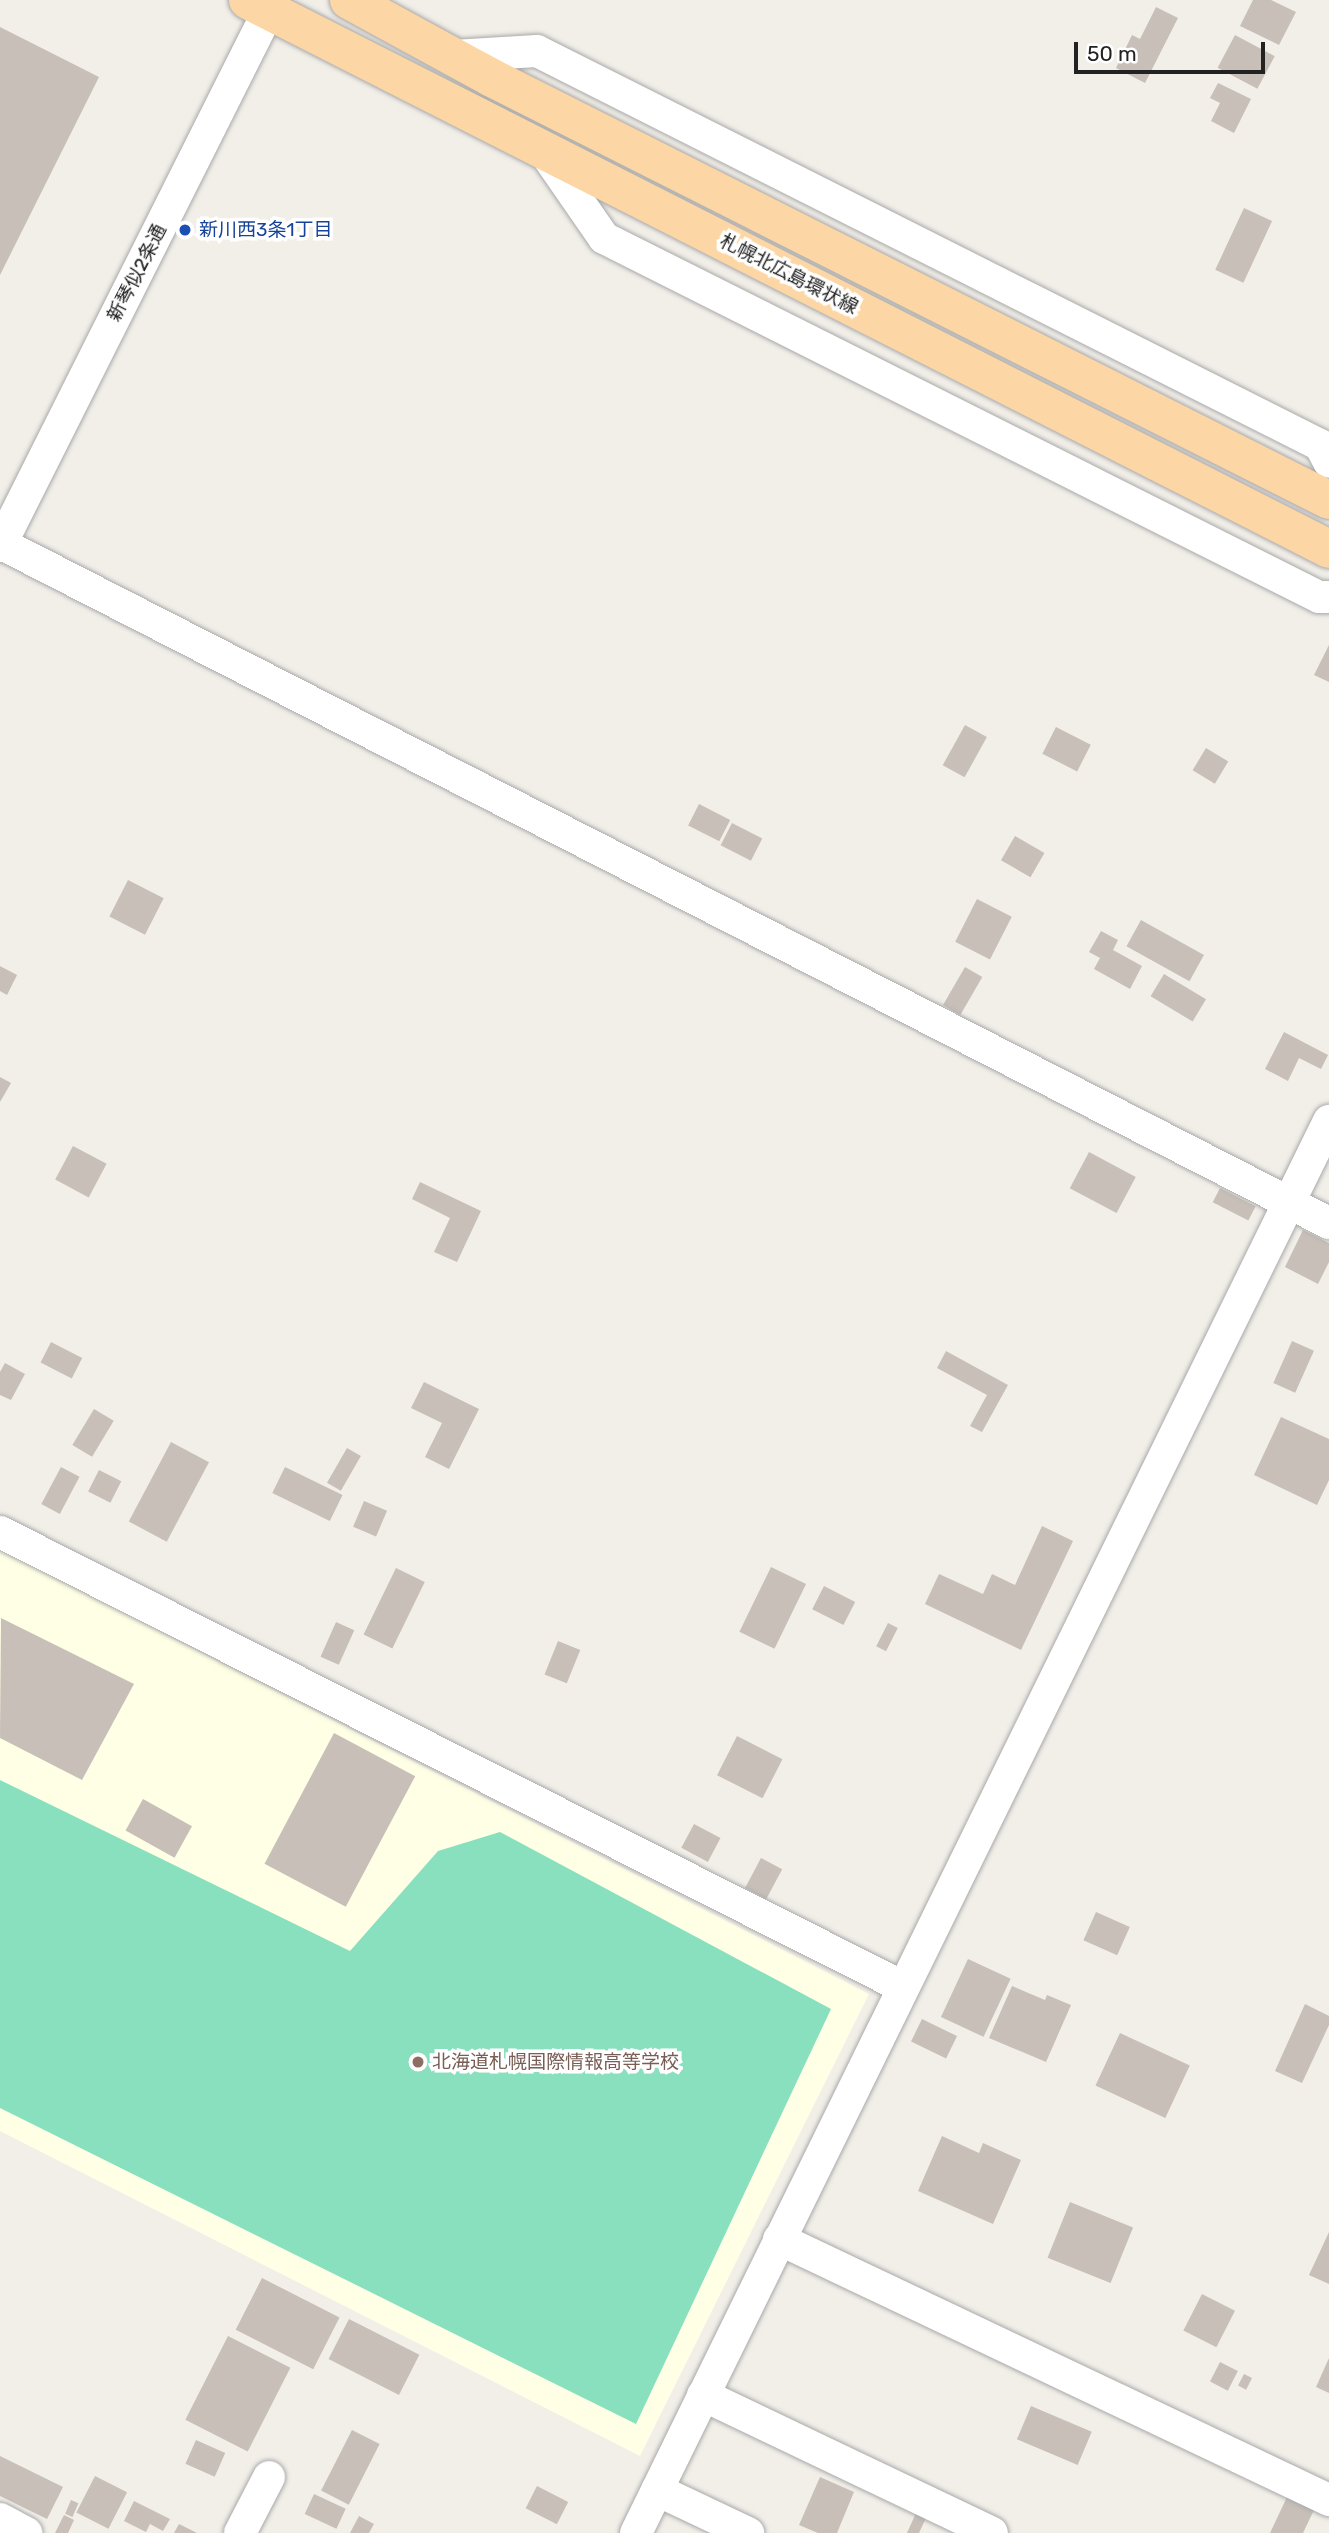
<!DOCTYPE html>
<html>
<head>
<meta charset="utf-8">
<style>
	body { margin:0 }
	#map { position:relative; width:1329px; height:2533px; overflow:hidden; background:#f2efe9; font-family:Rubik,"Noto Sans JP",sans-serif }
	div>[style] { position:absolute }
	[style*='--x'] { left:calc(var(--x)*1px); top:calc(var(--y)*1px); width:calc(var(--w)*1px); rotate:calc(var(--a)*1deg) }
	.education>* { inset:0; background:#ffffe5 }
	.pitch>* { inset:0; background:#88e0be }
	.building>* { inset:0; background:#c7bfb8; transform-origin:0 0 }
	.roads { filter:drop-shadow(0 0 2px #a9a9a9) drop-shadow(0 0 2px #a9a9a9) }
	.minor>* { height:32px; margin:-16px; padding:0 16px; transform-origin:16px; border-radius:16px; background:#fff }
	.major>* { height:38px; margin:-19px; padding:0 19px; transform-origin:19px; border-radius:19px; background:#fcd6a4 }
	.dots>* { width:19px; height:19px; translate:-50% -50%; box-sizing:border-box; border:4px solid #fff; border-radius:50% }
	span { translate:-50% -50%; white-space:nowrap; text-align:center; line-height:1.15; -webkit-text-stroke:7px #fff; paint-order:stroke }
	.transit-label { font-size:19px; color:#164399 }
	.left { translate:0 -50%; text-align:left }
	.street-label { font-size:19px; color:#222 }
	.education-label { font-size:19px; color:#785e54 }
	.scale { position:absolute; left:1074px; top:42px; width:191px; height:32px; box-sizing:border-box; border:4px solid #222; border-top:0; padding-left:9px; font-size:21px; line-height:24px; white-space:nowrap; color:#222; -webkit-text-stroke:5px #fff; paint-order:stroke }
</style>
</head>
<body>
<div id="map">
	<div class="education">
		<div style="clip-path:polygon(0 1550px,869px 1994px,640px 2456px,0 2131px)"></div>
	</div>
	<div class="pitch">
		<div style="clip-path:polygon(0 1780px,350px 1951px,438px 1851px,500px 1832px,831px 2009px,636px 2424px,0 2108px)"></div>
	</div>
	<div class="building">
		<div style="clip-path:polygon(1253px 0,1271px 0,1296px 12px,1279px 45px,1240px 26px)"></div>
		<div style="clip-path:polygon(1156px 7px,1178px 18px,1145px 83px,1116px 68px,1132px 35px,1140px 39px)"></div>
		<div style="clip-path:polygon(0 27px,99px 77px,0 275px)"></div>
		<div style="left:1235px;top:35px;width:45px;height:37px;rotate:28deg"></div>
		<div style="clip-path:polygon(1218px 83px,1251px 99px,1234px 133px,1211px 121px,1220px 103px,1210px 98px)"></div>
		<div style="left:1244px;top:208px;width:31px;height:68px;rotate:25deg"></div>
		<div style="clip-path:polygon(1329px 645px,1329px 682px,1314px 675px)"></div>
		<div style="left:965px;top:725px;width:25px;height:46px;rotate:29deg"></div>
		<div style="left:1056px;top:727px;width:39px;height:30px;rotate:27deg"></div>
		<div style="left:1206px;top:748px;width:26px;height:26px;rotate:31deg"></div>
		<div style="left:699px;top:804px;width:35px;height:24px;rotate:27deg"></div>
		<div style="left:732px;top:823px;width:34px;height:25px;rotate:27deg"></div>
		<div style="left:1015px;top:836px;width:34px;height:28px;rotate:30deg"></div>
		<div style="left:128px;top:880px;width:40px;height:41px;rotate:27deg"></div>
		<div style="left:977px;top:899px;width:39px;height:48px;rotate:27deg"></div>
		<div style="left:1141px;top:920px;width:72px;height:30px;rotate:29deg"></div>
		<div style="clip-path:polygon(1101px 931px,1118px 940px,1113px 950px,1142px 966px,1130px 989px,1094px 969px,1100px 958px,1089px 952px)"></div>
		<div style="clip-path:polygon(0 966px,17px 975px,7px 995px,0 991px)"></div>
		<div style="left:965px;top:967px;width:20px;height:44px;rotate:30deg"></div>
		<div style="left:1164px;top:974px;width:49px;height:26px;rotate:31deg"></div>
		<div style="clip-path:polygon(1284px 1032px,1328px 1055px,1321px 1069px,1299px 1058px,1288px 1081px,1265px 1069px)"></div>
		<div style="clip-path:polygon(0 1077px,11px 1083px,0 1102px)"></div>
		<div style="left:73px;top:1146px;width:38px;height:38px;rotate:28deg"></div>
		<div style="left:1089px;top:1152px;width:53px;height:41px;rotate:28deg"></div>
		<div style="clip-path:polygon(420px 1182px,481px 1211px,457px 1262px,434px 1252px,450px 1218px,412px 1199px)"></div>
		<div style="left:1220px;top:1188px;width:40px;height:16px;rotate:27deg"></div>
		<div style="clip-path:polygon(1303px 1230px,1329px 1243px,1329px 1262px,1318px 1284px,1285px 1267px)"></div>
		<div style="left:1292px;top:1341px;width:24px;height:46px;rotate:24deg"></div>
		<div style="left:51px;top:1342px;width:35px;height:23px;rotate:27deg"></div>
		<div style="clip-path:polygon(946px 1351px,1008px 1385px,982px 1432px,970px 1426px,987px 1395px,937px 1368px)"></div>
		<div style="clip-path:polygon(5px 1363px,25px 1374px,11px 1400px,0 1395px,0 1372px)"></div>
		<div style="clip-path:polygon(424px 1382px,479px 1409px,449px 1469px,425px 1457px,442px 1423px,411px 1408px)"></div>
		<div style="left:94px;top:1409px;width:23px;height:42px;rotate:31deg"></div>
		<div style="clip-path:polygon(1281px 1417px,1329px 1439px,1329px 1480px,1317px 1505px,1254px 1475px)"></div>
		<div style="left:171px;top:1442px;width:43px;height:90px;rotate:28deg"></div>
		<div style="left:347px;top:1448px;width:16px;height:40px;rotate:30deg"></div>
		<div style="left:61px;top:1467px;width:21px;height:42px;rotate:28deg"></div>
		<div style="left:285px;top:1467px;width:64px;height:29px;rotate:26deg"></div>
		<div style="left:99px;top:1470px;width:25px;height:24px;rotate:27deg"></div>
		<div style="left:364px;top:1501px;width:25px;height:28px;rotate:23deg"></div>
		<div style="clip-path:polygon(1042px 1526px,1073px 1541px,1021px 1650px,925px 1604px,939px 1574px,983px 1594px,992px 1574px,1015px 1585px)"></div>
		<div style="left:771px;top:1567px;width:39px;height:72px;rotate:26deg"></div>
		<div style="left:396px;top:1568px;width:32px;height:74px;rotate:26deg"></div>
		<div style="left:824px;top:1586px;width:35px;height:26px;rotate:27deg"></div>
		<div style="clip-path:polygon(1px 1618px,134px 1684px,82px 1780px,0 1738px)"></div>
		<div style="left:336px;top:1622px;width:20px;height:38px;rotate:24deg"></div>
		<div style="left:888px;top:1623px;width:11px;height:26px;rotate:27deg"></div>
		<div style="left:558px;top:1641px;width:24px;height:36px;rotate:22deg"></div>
		<div style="left:334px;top:1733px;width:92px;height:148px;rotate:28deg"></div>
		<div style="left:737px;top:1736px;width:51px;height:44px;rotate:27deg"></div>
		<div style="left:143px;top:1799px;width:56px;height:36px;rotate:29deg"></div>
		<div style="left:694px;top:1824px;width:30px;height:27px;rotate:28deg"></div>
		<div style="left:761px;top:1858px;width:24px;height:34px;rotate:28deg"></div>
		<div style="left:1096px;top:1912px;width:37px;height:31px;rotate:24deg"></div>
		<div style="left:968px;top:1959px;width:47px;height:64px;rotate:25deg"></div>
		<div style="clip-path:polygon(1012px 1986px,1045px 2000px,1047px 1995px,1071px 2005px,1046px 2062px,989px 2038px)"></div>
		<div style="clip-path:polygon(1305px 2004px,1329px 2016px,1329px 2025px,1302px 2083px,1275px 2071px)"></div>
		<div style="left:922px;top:2019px;width:39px;height:25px;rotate:26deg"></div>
		<div style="left:1120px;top:2033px;width:77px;height:58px;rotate:25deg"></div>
		<div style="clip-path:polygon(942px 2136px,979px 2153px,983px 2143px,1021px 2160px,993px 2224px,918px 2191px)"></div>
		<div style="left:1070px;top:2202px;width:68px;height:60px;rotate:22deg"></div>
		<div style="clip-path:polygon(1329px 2232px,1329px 2284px,1309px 2275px)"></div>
		<div style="left:262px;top:2278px;width:87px;height:58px;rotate:27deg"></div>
		<div style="left:1202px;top:2294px;width:37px;height:41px;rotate:27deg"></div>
		<div style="left:349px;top:2319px;width:79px;height:45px;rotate:27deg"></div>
		<div style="left:228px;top:2336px;width:70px;height:94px;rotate:27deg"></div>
		<div style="clip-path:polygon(1329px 2358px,1329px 2393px,1316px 2387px)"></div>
		<div style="left:1220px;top:2362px;width:20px;height:22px;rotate:27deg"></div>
		<div style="left:1244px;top:2374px;width:9px;height:13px;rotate:27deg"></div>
		<div style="left:1031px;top:2406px;width:66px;height:36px;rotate:23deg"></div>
		<div style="left:352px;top:2430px;width:31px;height:68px;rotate:27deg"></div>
		<div style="left:196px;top:2440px;width:32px;height:26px;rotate:24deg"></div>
		<div style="clip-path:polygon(0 2456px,63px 2487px,47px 2519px,0 2496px)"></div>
		<div style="left:95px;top:2476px;width:36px;height:41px;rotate:27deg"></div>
		<div style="clip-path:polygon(820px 2477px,854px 2492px,837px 2533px,818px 2533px,799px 2525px)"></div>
		<div style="left:537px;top:2486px;width:35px;height:25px;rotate:27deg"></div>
		<div style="left:314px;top:2494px;width:35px;height:22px;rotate:25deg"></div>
		<div style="clip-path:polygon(1287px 2497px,1314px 2510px,1303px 2533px,1270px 2533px)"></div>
		<div style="left:71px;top:2500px;width:8px;height:15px;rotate:23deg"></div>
		<div style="clip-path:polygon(134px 2501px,170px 2519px,163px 2531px,150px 2524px,146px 2532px,124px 2521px)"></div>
		<div style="clip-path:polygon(916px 2513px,926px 2518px,919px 2533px,907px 2533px)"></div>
		<div style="clip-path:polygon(64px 2515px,74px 2520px,68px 2533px,55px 2533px)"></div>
		<div style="clip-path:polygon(359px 2516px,374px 2524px,369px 2533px,350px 2533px)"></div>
		<div style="clip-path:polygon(179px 2524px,197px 2533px,174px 2533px)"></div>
	</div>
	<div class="roads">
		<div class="minor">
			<div style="--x:453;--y:56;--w:84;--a:-3.4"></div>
			<div style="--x:537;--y:51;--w:877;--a:26.71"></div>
			<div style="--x:1320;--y:445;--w:19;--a:62"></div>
			<div style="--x:543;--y:150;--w:107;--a:55.3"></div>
			<div style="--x:604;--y:238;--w:800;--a:26.66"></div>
			<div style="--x:1319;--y:597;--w:10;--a:0"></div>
			<div style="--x:0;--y:543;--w:1493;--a:27.1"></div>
			<div style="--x:0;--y:546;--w:611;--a:-63.35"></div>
			<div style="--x:0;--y:1532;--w:1011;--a:26.74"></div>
			<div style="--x:779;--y:2239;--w:609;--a:25.39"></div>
			<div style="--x:703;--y:2395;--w:320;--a:25.5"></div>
			<div style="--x:657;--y:2490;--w:101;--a:25.3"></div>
			<div style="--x:0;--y:2519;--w:30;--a:28"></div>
			<div style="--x:240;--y:2533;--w:63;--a:-62.6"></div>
			<div style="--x:636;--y:2533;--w:1573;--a:-63.86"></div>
		</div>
		<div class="major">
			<div style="--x:248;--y:0;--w:1212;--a:26.92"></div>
			<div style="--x:349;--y:0;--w:163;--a:28.6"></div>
			<div style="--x:492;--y:78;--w:937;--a:26.76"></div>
		</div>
	</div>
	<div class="dots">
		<div style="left:185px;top:230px;background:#1a4fb4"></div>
		<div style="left:418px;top:2062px;background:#8d6e63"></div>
	</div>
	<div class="transit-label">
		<span class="left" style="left:199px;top:230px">新川西3条1丁目</span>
	</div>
	<div class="street-label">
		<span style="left:137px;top:273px;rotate:-63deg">新琴似2条通</span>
		<span style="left:789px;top:274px;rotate:27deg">札幌北広島環状線</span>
	</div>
	<div class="education-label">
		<span class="left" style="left:432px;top:2062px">北海道札幌国際情報高等学校</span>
	</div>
	<div class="scale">50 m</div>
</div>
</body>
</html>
